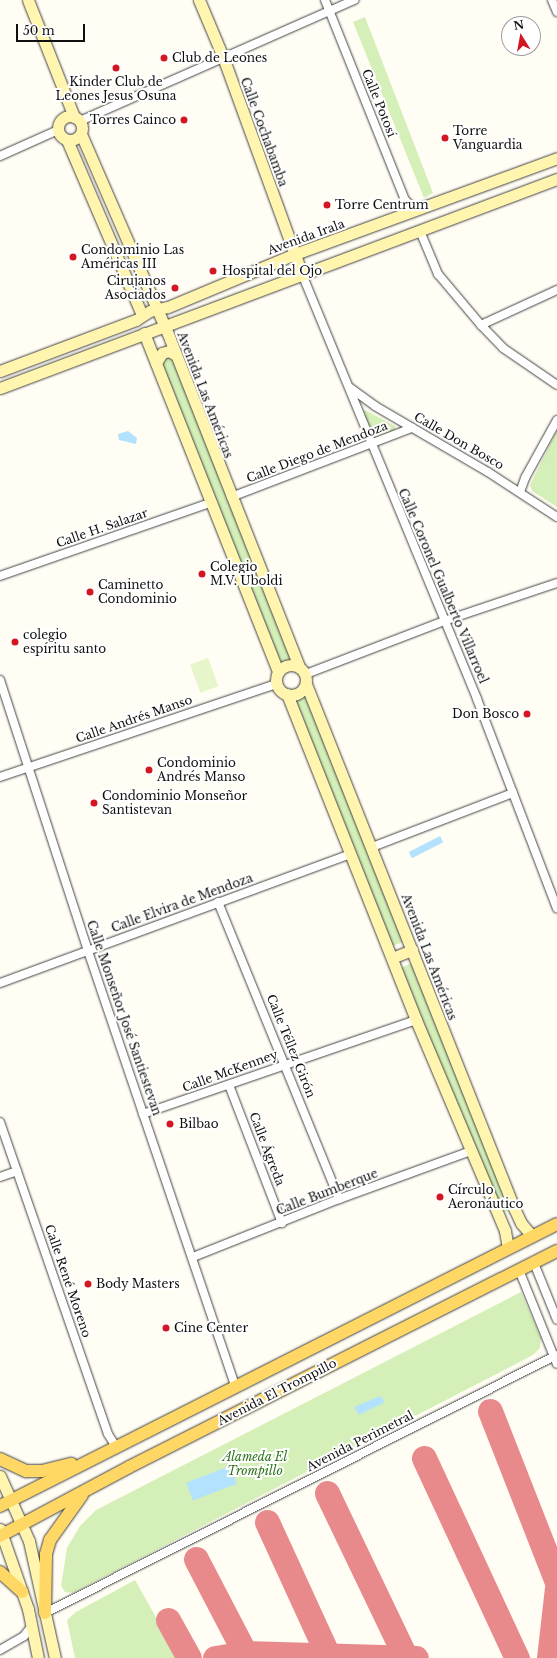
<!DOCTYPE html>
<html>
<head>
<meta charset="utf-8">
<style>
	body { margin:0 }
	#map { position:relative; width:557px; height:1658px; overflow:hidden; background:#fffdf4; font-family:"Libre Baskerville",serif }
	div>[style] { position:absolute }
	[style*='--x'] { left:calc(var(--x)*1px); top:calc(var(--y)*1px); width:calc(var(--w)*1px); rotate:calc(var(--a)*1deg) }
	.green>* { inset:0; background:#d5efb8; transform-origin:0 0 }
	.pitch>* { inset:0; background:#e7f5cb; transform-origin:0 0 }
	.water>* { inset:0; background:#b2e2fd; transform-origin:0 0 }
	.taxiway>* { height:25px; margin:-12.5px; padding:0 12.5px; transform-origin:12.5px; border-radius:12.5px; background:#e88a8c }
	.roads { filter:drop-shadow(0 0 1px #434343) drop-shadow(0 0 1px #434343) }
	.street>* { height:8px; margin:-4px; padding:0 4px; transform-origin:4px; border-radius:4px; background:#fff }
	.secondary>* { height:11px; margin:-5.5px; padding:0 5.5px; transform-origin:5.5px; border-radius:5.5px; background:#fff5af }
	.secondary>.ring { margin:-5.5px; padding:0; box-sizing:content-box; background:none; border:11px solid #fff5af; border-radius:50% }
	.primary>* { height:12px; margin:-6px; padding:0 6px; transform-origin:6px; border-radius:6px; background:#ffd764 }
	.dots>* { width:11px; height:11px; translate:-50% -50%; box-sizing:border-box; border:2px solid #fff; border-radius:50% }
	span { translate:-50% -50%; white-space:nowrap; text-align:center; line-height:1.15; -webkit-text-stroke:4px #fff; paint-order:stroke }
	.poi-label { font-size:12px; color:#101010 }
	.left { translate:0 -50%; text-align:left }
	.right { translate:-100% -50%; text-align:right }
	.street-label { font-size:12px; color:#101010 }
	.park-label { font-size:12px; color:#2c7118; font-style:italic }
	.north { position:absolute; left:501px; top:16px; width:40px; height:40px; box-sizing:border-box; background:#fff; border:1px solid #9f9f9f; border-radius:50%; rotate:349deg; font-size:11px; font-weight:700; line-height:16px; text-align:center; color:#101010 }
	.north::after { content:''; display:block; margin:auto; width:14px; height:18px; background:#d21723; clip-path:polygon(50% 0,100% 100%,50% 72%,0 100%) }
	.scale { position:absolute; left:16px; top:24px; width:69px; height:18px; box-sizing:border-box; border:2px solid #101010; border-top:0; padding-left:5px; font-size:12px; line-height:14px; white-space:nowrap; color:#101010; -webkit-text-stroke:3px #fff; paint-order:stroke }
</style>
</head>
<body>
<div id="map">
	<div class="green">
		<div style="clip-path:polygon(365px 17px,433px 193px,424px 198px,353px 22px)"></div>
		<div style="left:173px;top:356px;width:326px;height:16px;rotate:68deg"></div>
		<div style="clip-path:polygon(365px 410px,395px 426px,395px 431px,379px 438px,373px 436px,362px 413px)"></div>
		<div style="clip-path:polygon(557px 430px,557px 507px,532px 491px,530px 485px)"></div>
		<div style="clip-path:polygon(307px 692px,405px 941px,398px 944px,391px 946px,291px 697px)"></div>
		<div style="clip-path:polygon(414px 962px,512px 1208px,507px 1211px,500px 1213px,401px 968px)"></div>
		<div style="clip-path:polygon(521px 1292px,541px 1338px,540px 1348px,533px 1355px,73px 1593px,65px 1592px,61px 1586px,67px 1548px,80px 1526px,96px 1510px)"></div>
		<div style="clip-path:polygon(135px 1580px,179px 1658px,75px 1658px,67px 1620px,76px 1612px)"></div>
	</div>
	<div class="pitch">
		<div style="left:208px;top:658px;width:30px;height:19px;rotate:70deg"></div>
	</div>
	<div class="water">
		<div style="clip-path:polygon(128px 431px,137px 438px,136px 444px,119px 440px,118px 434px)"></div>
		<div style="left:440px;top:836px;width:7px;height:35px;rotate:63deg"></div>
		<div style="clip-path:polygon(380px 1396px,385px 1402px,359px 1415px,354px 1407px)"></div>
		<div style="left:230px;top:1466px;width:19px;height:47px;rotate:69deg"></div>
	</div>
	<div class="taxiway">
		<div style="--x:490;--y:1411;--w:184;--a:68.6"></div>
		<div style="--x:424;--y:1458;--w:221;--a:65.1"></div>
		<div style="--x:327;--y:1493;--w:183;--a:64.4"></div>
		<div style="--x:267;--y:1522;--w:146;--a:65.4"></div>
		<div style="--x:196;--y:1559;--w:106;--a:62.5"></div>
		<div style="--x:168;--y:1620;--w:43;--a:61.1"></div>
		<div style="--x:215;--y:1658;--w:30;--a:-9"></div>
		<div style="--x:245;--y:1653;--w:171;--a:1.7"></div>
		<div style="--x:549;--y:1658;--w:70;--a:-83.5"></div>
	</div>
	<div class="roads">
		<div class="street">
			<div style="--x:325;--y:0;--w:215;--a:68.2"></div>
			<div style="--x:405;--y:200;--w:16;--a:43"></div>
			<div style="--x:552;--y:0;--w:13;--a:67"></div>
			<div style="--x:80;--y:121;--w:300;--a:-23.8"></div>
			<div style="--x:0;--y:156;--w:64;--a:-24.1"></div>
			<div style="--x:420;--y:231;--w:47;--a:67.3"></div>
			<div style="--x:438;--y:274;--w:67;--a:49.9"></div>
			<div style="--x:481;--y:325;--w:32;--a:46"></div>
			<div style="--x:503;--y:348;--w:65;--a:34.4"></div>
			<div style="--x:302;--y:274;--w:460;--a:67.6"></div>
			<div style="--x:477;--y:699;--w:224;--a:69.1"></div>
			<div style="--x:481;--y:325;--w:84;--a:-24.7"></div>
			<div style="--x:349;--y:387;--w:32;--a:36"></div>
			<div style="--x:375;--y:406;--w:131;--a:30.3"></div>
			<div style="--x:488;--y:472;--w:82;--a:33.1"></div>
			<div style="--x:520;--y:492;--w:15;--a:-70"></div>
			<div style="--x:525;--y:478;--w:66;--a:-61.1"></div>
			<div style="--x:231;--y:497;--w:194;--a:-20.9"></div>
			<div style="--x:0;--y:576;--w:225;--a:-19.2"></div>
			<div style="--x:306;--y:674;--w:148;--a:-21"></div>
			<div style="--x:444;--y:621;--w:119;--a:-18.6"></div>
			<div style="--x:0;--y:680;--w:285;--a:72"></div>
			<div style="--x:88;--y:951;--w:459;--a:71.3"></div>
			<div style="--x:0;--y:777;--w:291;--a:-18.6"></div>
			<div style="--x:372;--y:847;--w:151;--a:-21"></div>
			<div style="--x:218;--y:902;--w:321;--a:67.8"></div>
			<div style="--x:0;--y:983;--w:374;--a:-20.2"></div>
			<div style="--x:229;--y:1085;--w:148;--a:69"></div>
			<div style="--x:143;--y:1114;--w:289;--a:-19"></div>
			<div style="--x:0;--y:1122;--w:330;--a:70.9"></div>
			<div style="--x:108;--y:1434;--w:15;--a:58"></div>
			<div style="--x:0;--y:1177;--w:18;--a:-19"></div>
			<div style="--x:193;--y:1257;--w:157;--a:-21.7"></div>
			<div style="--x:339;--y:1199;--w:140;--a:-20"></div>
			<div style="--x:534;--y:1263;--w:61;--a:68"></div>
			<div style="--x:519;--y:1270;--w:101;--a:68"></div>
			<div style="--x:45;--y:1613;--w:573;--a:-26.74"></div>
			<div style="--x:0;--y:1650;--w:28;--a:-30"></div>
			<div style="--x:24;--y:1636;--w:11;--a:-52"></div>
		</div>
		<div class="secondary">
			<div style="--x:28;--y:0;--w:126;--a:68.5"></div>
			<div style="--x:199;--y:0;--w:62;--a:67.2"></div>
			<div style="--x:223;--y:57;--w:231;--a:70"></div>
			<div class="ring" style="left:58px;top:116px;width:13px;height:13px"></div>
			<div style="--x:81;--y:134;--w:223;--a:66.5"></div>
			<div style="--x:170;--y:339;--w:352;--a:68.5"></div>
			<div style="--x:67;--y:140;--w:190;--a:66.8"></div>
			<div style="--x:144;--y:333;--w:364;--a:68.4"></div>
			<div style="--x:156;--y:363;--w:12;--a:-59"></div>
			<div style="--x:162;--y:353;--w:7;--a:-16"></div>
			<div style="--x:169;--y:351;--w:8;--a:30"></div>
			<div style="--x:0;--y:371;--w:145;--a:-20.6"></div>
			<div style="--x:136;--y:320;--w:17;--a:-33"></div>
			<div style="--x:150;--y:311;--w:18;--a:-13"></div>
			<div style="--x:168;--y:307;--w:138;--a:-22.7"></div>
			<div style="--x:295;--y:254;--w:279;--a:-20.1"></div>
			<div style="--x:0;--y:388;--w:595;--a:-20.57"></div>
			<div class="ring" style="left:276px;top:665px;width:19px;height:19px"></div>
			<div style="--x:306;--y:684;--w:564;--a:68.35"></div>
			<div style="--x:514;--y:1208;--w:17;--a:65"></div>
			<div style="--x:521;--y:1223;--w:17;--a:50"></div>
			<div style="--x:287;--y:694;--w:351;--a:68.4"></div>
			<div style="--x:416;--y:1020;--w:229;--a:67.1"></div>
			<div style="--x:505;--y:1231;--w:17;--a:80"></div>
			<div style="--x:392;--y:958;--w:22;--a:-22"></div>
			<div style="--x:0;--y:1476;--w:71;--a:66"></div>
			<div style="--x:29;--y:1541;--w:120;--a:77.5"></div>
			<div style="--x:0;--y:1529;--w:85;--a:70.7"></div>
			<div style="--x:28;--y:1609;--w:50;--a:78.5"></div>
		</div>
		<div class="primary">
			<div style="--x:0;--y:1459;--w:29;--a:25"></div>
			<div style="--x:26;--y:1471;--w:16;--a:0"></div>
			<div style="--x:42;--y:1471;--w:30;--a:-14"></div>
			<div style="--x:0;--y:1506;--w:624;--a:-26.85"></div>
			<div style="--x:0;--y:1536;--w:146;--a:-28.1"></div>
			<div style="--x:129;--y:1467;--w:479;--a:-26.8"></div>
			<div style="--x:0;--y:1572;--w:30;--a:42"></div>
			<div style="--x:45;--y:1613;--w:59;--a:-89"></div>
			<div style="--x:46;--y:1554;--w:15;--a:-74"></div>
			<div style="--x:50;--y:1540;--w:55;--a:-54.6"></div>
		</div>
	</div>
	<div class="dots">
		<div style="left:164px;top:58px;background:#d21723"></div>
		<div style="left:116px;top:68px;background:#d21723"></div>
		<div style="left:184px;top:120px;background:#d21723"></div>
		<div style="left:445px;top:138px;background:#d21723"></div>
		<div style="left:327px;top:205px;background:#d21723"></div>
		<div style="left:73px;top:257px;background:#d21723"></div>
		<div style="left:213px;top:271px;background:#d21723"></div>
		<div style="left:175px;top:288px;background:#d21723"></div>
		<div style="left:202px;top:574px;background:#d21723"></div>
		<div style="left:90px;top:592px;background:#d21723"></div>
		<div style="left:15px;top:642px;background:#d21723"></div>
		<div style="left:527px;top:714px;background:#d21723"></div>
		<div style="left:149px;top:770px;background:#d21723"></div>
		<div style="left:94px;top:803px;background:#d21723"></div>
		<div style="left:170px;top:1124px;background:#d21723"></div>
		<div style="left:440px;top:1197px;background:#d21723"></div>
		<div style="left:88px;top:1284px;background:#d21723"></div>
		<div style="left:166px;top:1328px;background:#d21723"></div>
	</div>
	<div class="poi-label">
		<span class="left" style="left:172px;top:58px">Club de Leones</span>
		<span style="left:116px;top:89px">Kinder Club de<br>Leones Jesus Osuna</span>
		<span class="right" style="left:176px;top:120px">Torres Cainco</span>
		<span class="left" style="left:453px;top:138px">Torre<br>Vanguardia</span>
		<span class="left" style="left:335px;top:205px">Torre Centrum</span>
		<span class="left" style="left:81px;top:257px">Condominio Las<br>Américas III</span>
		<span class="left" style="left:222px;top:271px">Hospital del Ojo</span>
		<span class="right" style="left:166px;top:288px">Cirujanos<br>Asociados</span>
		<span class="left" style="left:210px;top:574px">Colegio<br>M.V. Uboldi</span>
		<span class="left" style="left:98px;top:592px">Caminetto<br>Condominio</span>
		<span class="left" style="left:23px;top:642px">colegio<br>espíritu santo</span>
		<span class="right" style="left:519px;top:714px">Don Bosco</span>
		<span class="left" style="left:157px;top:770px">Condominio<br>Andrés Manso</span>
		<span class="left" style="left:102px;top:803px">Condominio Monseñor<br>Santistevan</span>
		<span class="left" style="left:179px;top:1124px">Bilbao</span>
		<span class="left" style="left:448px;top:1197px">Círculo<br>Aeronáutico</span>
		<span class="left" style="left:96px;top:1284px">Body Masters</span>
		<span class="left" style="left:174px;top:1328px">Cine Center</span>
	</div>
	<div class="street-label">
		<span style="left:379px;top:103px;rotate:68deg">Calle Potosí</span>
		<span style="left:264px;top:132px;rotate:70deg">Calle Cochabamba</span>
		<span style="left:306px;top:237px;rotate:-20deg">Avenida Irala</span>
		<span style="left:205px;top:395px;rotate:69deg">Avenida Las Américas</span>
		<span style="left:459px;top:441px;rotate:30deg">Calle Don Bosco</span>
		<span style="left:317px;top:452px;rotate:-21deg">Calle Diego de Mendoza</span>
		<span style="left:102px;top:528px;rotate:-19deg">Calle H. Salazar</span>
		<span style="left:443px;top:586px;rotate:67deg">Calle Coronel Gualberto Villarroel</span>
		<span style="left:134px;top:719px;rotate:-19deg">Calle Andrés Manso</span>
		<span style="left:182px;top:903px;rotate:-20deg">Calle Elvira de Mendoza</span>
		<span style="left:429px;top:957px;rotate:69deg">Avenida Las Américas</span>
		<span style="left:124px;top:1018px;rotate:71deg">Calle Monseñor José Santiestevan</span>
		<span style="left:291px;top:1046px;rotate:68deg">Calle Téllez Girón</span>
		<span style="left:230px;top:1071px;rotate:-20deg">Calle McKenney</span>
		<span style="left:267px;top:1149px;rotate:69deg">Calle Ágreda</span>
		<span style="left:327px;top:1192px;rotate:-21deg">Calle Bumberque</span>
		<span style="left:68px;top:1281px;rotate:71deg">Calle René Moreno</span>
		<span style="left:277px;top:1392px;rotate:-27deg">Avenida El Trompillo</span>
		<span style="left:360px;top:1441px;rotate:-27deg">Avenida Perimetral</span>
	</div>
	<div class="park-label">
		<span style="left:255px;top:1464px">Alameda El<br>Trompillo</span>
	</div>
	<div class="north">N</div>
	<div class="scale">50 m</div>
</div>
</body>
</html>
